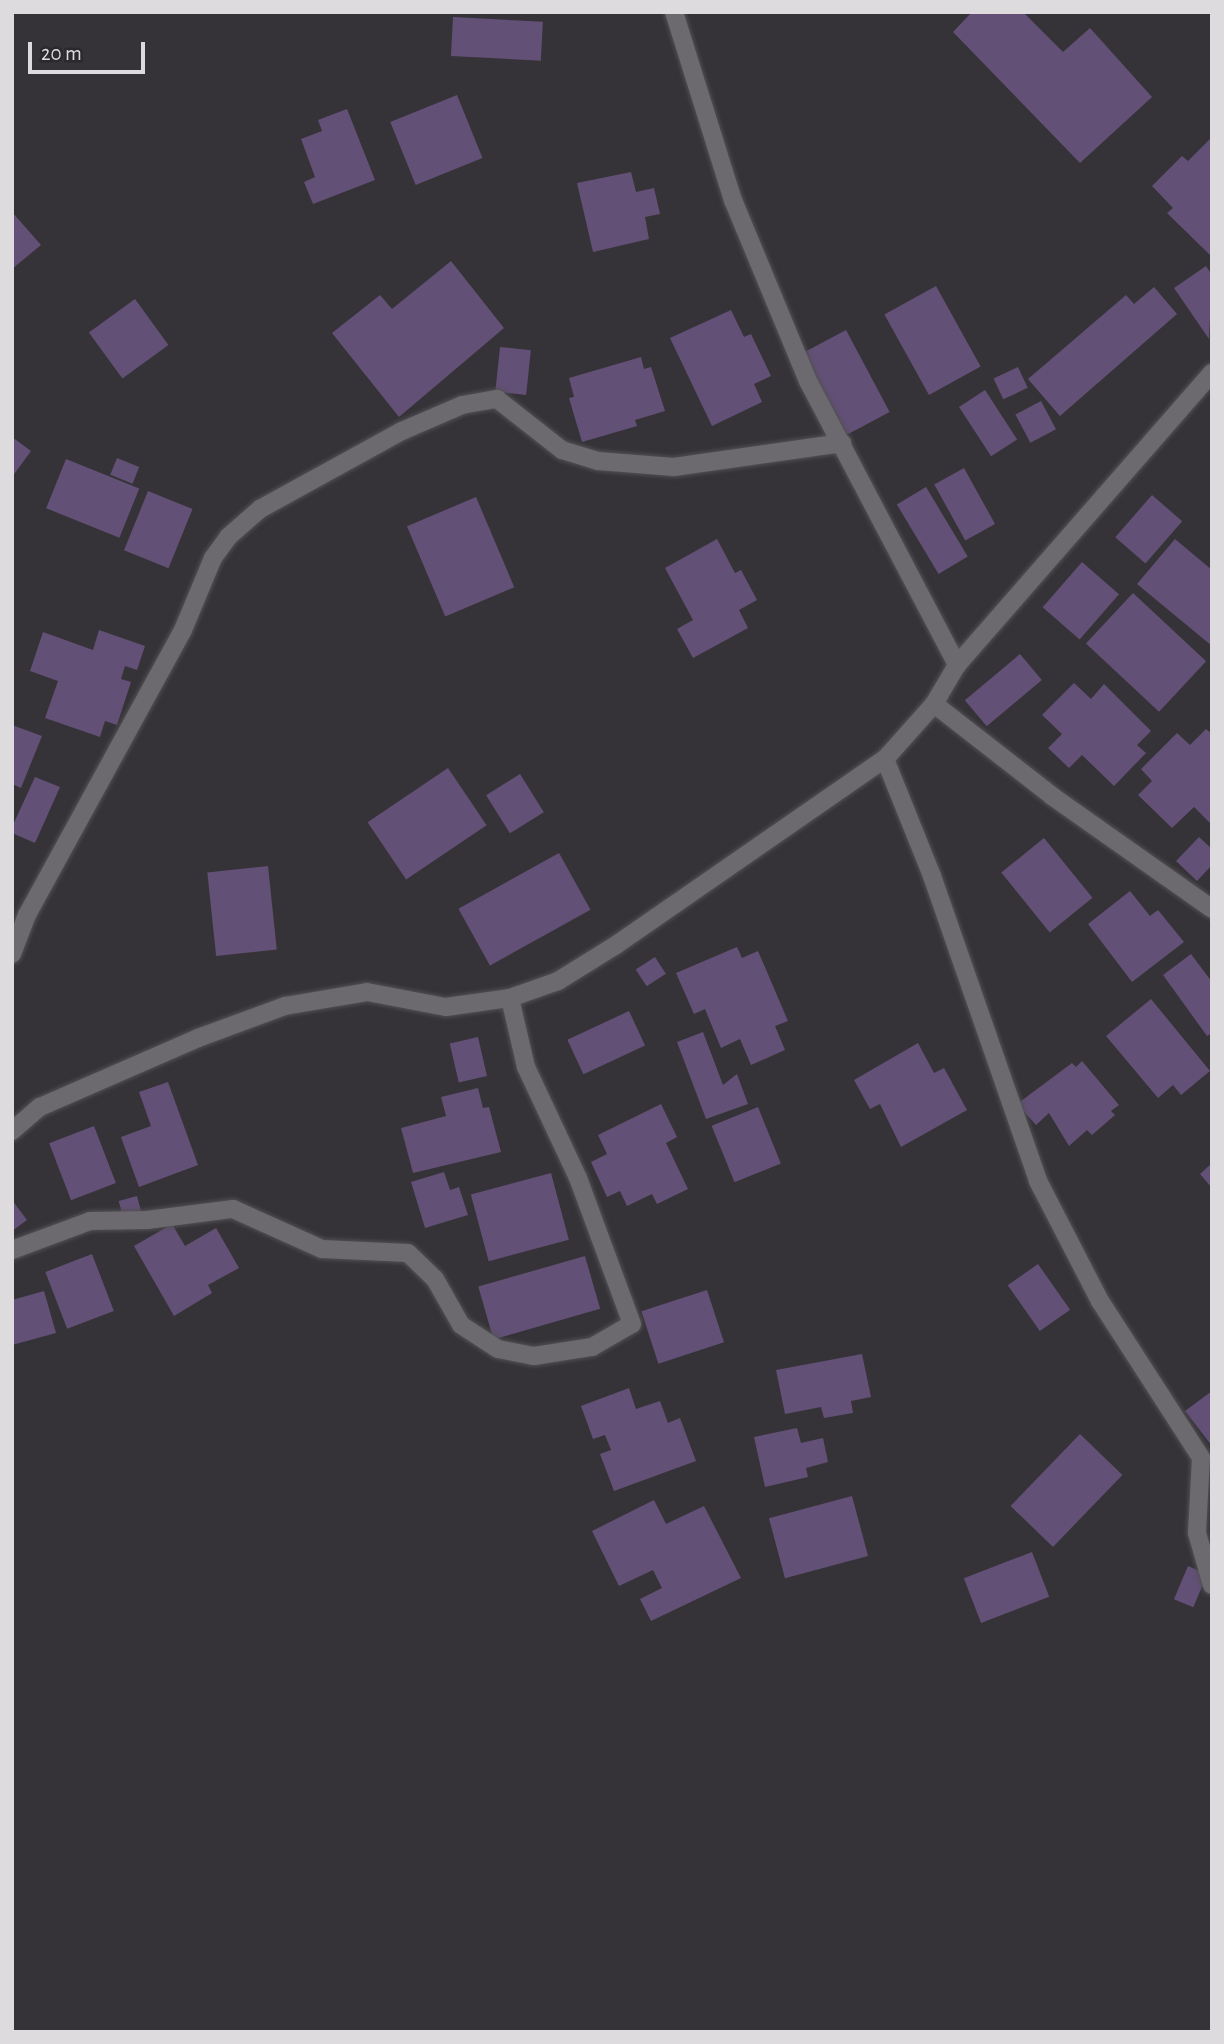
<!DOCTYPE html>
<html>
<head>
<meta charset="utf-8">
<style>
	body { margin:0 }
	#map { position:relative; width:1224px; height:2044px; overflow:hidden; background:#353337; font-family:"Alegreya Sans",sans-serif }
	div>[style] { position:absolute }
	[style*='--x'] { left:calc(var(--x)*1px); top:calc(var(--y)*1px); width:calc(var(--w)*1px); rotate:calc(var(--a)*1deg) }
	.building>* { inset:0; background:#635076; transform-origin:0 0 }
	.roads { filter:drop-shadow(0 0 2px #525054) drop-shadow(0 0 2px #525054) }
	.minor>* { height:18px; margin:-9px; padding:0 9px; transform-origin:9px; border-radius:9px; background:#6c6a6f }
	span { translate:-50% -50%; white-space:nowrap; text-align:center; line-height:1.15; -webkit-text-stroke:7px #2b292d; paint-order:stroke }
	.frame { position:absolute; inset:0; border:14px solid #dddbde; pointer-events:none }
	.scale { position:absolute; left:28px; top:42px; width:117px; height:32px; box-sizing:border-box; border:4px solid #dddbde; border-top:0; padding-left:9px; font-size:21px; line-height:24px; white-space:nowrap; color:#dddbde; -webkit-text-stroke:5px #2b292d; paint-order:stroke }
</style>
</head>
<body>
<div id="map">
	<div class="building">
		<div style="clip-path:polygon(972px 12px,1023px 12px,1063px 52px,1090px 28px,1152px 97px,1080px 163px,953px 32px)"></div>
		<div style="left:453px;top:17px;width:90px;height:39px;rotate:3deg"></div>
		<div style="left:457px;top:95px;width:68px;height:72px;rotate:68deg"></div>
		<div style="clip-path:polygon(347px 109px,375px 180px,313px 204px,304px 182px,315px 177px,301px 139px,322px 131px,318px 120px)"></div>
		<div style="clip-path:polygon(1212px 137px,1212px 257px,1167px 213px,1173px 208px,1152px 186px,1182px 156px,1188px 161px)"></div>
		<div style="clip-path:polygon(631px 172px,636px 192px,654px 188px,660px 214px,645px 217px,649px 239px,593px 252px,577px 183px)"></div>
		<div style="clip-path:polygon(12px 212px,41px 245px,12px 269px)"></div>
		<div style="clip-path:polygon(451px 261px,504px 328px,399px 417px,332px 333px,380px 295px,392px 309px)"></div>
		<div style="clip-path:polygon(1206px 266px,1212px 275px,1209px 339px,1174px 288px)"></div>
		<div style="left:936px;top:286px;width:92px;height:59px;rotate:61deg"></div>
		<div style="clip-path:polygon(1154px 287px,1177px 314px,1060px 416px,1028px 379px,1126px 295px,1134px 304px)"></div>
		<div style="left:135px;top:299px;width:57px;height:57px;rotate:54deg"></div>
		<div style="clip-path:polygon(731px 310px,744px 337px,751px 334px,771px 376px,754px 384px,762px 402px,712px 426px,670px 338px)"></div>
		<div style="left:846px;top:330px;width:93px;height:50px;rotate:62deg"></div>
		<div style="left:500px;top:347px;width:31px;height:45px;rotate:6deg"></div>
		<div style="clip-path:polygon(641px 357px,644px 369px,651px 367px,665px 411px,635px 420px,637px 426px,582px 442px,569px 398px,574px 397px,569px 378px)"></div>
		<div style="left:1018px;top:367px;width:23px;height:27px;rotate:65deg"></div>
		<div style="left:985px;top:390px;width:59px;height:31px;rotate:57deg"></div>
		<div style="left:1041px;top:401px;width:32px;height:29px;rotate:62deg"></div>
		<div style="clip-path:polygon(12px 437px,31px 451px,12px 477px)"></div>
		<div style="left:117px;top:458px;width:24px;height:18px;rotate:22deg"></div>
		<div style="left:66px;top:459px;width:79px;height:53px;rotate:22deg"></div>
		<div style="left:964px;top:468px;width:64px;height:34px;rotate:61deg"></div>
		<div style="left:926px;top:487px;width:81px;height:34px;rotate:59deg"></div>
		<div style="left:148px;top:491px;width:48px;height:64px;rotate:22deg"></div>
		<div style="left:1152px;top:495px;width:40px;height:56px;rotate:41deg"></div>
		<div style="left:476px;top:497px;width:98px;height:75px;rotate:67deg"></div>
		<div style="clip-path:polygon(717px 539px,735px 573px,741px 570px,757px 600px,739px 610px,748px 628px,693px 658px,677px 629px,693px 620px,665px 568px)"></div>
		<div style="clip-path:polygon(1175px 539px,1212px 570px,1212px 646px,1137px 584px)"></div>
		<div style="left:1082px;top:562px;width:49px;height:60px;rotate:41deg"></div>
		<div style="left:1133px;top:593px;width:100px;height:69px;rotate:43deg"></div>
		<div style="clip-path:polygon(99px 630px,145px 646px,137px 670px,125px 666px,121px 679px,131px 682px,117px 725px,105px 721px,100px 737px,45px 718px,58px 681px,30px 671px,43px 632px,93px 650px)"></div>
		<div style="left:1020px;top:654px;width:34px;height:72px;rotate:50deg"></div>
		<div style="clip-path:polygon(1074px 683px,1091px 699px,1104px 684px,1151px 731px,1137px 745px,1146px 753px,1114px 786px,1082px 755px,1069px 768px,1048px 748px,1062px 734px,1042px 715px)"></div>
		<div style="clip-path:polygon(12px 725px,42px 736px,21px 788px,12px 784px)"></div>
		<div style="clip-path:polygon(1206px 729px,1212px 734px,1212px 825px,1194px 807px,1172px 828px,1138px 795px,1152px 781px,1141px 769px,1177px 733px,1190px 745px)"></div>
		<div style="left:448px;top:768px;width:69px;height:97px;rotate:56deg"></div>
		<div style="left:520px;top:774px;width:45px;height:40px;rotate:58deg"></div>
		<div style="clip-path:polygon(35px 777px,60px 787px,35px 843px,12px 833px,12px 827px)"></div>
		<div style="clip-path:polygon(1199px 837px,1212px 849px,1212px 865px,1197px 881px,1176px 861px)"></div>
		<div style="left:1044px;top:838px;width:77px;height:55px;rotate:51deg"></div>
		<div style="left:559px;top:853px;width:65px;height:115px;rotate:61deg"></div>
		<div style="left:268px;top:866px;width:84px;height:61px;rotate:84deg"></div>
		<div style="clip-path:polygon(1130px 891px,1150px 916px,1158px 910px,1184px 942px,1132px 982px,1088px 924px)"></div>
		<div style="clip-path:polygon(737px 947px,742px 958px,758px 951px,788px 1021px,775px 1026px,785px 1050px,751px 1065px,740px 1039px,721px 1048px,705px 1009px,694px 1014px,676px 973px)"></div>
		<div style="clip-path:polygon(1191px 954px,1212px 982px,1212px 1033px,1207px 1036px,1163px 975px)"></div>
		<div style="left:655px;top:957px;width:20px;height:23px;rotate:57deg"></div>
		<div style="clip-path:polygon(1151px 999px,1210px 1071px,1181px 1095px,1173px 1085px,1158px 1098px,1106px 1036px)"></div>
		<div style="left:629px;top:1011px;width:38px;height:68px;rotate:65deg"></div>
		<div style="clip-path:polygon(703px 1032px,723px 1085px,737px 1074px,748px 1104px,706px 1119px,677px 1042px)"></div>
		<div style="left:478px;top:1037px;width:40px;height:29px;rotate:77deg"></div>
		<div style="clip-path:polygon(918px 1043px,934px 1073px,944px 1068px,967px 1110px,901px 1147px,880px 1104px,870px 1109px,854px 1080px)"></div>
		<div style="clip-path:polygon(1082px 1061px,1119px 1105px,1111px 1111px,1115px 1115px,1092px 1135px,1087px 1130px,1069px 1146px,1049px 1113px,1036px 1125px,1017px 1104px,1072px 1063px,1076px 1067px)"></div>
		<div style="clip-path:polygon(168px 1082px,198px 1165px,139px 1187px,121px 1137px,151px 1126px,139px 1092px)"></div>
		<div style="clip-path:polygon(478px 1088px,483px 1108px,489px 1107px,501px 1152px,413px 1173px,401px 1128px,446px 1116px,441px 1097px)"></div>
		<div style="clip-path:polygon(661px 1104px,677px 1137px,666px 1143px,688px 1189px,657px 1204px,652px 1194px,627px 1206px,620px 1191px,607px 1197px,591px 1162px,607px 1154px,598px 1135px)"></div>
		<div style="left:758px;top:1107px;width:61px;height:50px;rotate:68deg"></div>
		<div style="left:94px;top:1126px;width:61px;height:48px;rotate:69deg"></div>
		<div style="clip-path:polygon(1212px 1163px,1212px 1188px,1200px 1174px)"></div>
		<div style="clip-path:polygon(444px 1172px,450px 1190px,459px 1187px,468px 1215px,425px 1228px,411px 1182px)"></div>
		<div style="left:551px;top:1173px;width:69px;height:83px;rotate:75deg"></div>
		<div style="left:137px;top:1196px;width:16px;height:19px;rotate:75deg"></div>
		<div style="clip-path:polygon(12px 1200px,27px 1220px,12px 1231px)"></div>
		<div style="clip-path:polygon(172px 1224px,185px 1246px,216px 1228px,239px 1268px,208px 1285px,212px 1293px,174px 1316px,134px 1246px)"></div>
		<div style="left:92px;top:1254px;width:61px;height:50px;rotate:69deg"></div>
		<div style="left:585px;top:1256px;width:55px;height:111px;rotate:74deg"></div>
		<div style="left:1038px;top:1264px;width:56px;height:37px;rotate:55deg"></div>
		<div style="left:707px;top:1290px;width:55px;height:69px;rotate:72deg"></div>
		<div style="clip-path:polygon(44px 1291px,56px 1333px,12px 1345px,12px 1300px)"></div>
		<div style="clip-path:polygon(862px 1354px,871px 1397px,851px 1401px,853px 1413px,824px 1418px,821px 1407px,785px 1414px,776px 1370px)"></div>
		<div style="clip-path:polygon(629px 1388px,636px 1409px,660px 1401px,668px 1423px,680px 1418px,696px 1461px,614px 1491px,600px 1454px,611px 1450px,605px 1435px,593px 1439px,581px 1406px)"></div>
		<div style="clip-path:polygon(1212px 1391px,1212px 1446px,1185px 1411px)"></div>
		<div style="clip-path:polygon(797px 1428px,801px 1443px,823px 1438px,828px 1462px,806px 1468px,808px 1477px,765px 1487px,754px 1437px)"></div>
		<div style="left:1080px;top:1434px;width:59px;height:100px;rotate:44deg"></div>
		<div style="left:852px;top:1496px;width:62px;height:86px;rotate:75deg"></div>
		<div style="clip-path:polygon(654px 1500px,666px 1524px,704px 1506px,741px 1578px,651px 1621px,640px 1599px,662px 1588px,653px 1570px,619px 1586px,592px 1531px)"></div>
		<div style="left:1032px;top:1552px;width:48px;height:73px;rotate:69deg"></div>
		<div style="left:1188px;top:1566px;width:21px;height:36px;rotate:23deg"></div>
	</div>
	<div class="roads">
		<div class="minor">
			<div style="--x:674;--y:12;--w:197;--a:72.6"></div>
			<div style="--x:733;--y:200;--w:196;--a:67.5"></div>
			<div style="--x:808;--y:381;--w:321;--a:62.3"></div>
			<div style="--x:934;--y:704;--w:150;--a:37.9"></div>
			<div style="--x:1052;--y:796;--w:196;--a:35.2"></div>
			<div style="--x:885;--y:759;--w:126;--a:68.1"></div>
			<div style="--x:932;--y:876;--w:323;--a:70.8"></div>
			<div style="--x:1038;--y:1181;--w:135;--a:62.7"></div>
			<div style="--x:1100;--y:1301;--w:187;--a:57.2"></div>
			<div style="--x:1201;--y:1458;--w:75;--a:93.1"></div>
			<div style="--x:1197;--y:1533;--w:54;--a:73.9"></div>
			<div style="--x:12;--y:954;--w:42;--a:-69"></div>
			<div style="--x:27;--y:915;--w:325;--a:-61.3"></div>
			<div style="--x:183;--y:630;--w:78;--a:-67.4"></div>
			<div style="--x:213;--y:558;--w:26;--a:-54"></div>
			<div style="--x:228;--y:537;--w:43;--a:-41.2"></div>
			<div style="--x:260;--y:509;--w:162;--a:-28.8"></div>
			<div style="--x:402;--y:431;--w:65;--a:-23.4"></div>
			<div style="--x:462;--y:405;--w:36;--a:-10"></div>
			<div style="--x:497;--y:399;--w:83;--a:38.1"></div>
			<div style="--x:562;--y:450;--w:38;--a:17"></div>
			<div style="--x:598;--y:461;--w:76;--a:4.5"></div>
			<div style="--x:674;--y:467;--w:170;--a:-8.1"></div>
			<div style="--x:12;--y:1131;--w:37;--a:-41"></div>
			<div style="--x:40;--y:1107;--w:172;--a:-23.6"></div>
			<div style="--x:198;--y:1038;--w:93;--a:-20.2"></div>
			<div style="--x:285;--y:1006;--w:83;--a:-9.7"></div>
			<div style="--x:367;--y:992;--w:80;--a:10.8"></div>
			<div style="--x:446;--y:1007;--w:65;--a:-8"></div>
			<div style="--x:510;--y:998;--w:51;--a:-19.5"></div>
			<div style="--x:558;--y:981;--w:68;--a:-31.8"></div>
			<div style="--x:616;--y:945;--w:327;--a:-34.7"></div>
			<div style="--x:885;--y:759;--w:74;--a:-48.3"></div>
			<div style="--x:934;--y:704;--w:45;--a:-59.5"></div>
			<div style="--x:957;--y:665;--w:388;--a:-48.9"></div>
			<div style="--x:12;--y:1250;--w:83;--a:-20.4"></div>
			<div style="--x:90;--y:1221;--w:57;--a:-1"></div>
			<div style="--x:147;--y:1220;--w:87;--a:-7.3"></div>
			<div style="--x:233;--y:1209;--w:98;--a:24.2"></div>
			<div style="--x:322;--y:1249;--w:86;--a:2.7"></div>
			<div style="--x:408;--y:1253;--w:37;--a:44"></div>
			<div style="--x:435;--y:1279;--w:53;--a:60.5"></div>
			<div style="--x:461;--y:1325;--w:44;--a:33"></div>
			<div style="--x:498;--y:1349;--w:37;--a:11"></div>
			<div style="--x:534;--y:1356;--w:59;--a:-8.8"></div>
			<div style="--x:592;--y:1347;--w:46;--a:-29.9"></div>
			<div style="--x:632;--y:1324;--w:156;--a:-110.3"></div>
			<div style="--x:578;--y:1178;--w:123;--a:-115.1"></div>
			<div style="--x:526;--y:1067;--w:71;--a:-103.1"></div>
		</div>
	</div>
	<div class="frame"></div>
	<div class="scale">20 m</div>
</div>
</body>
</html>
